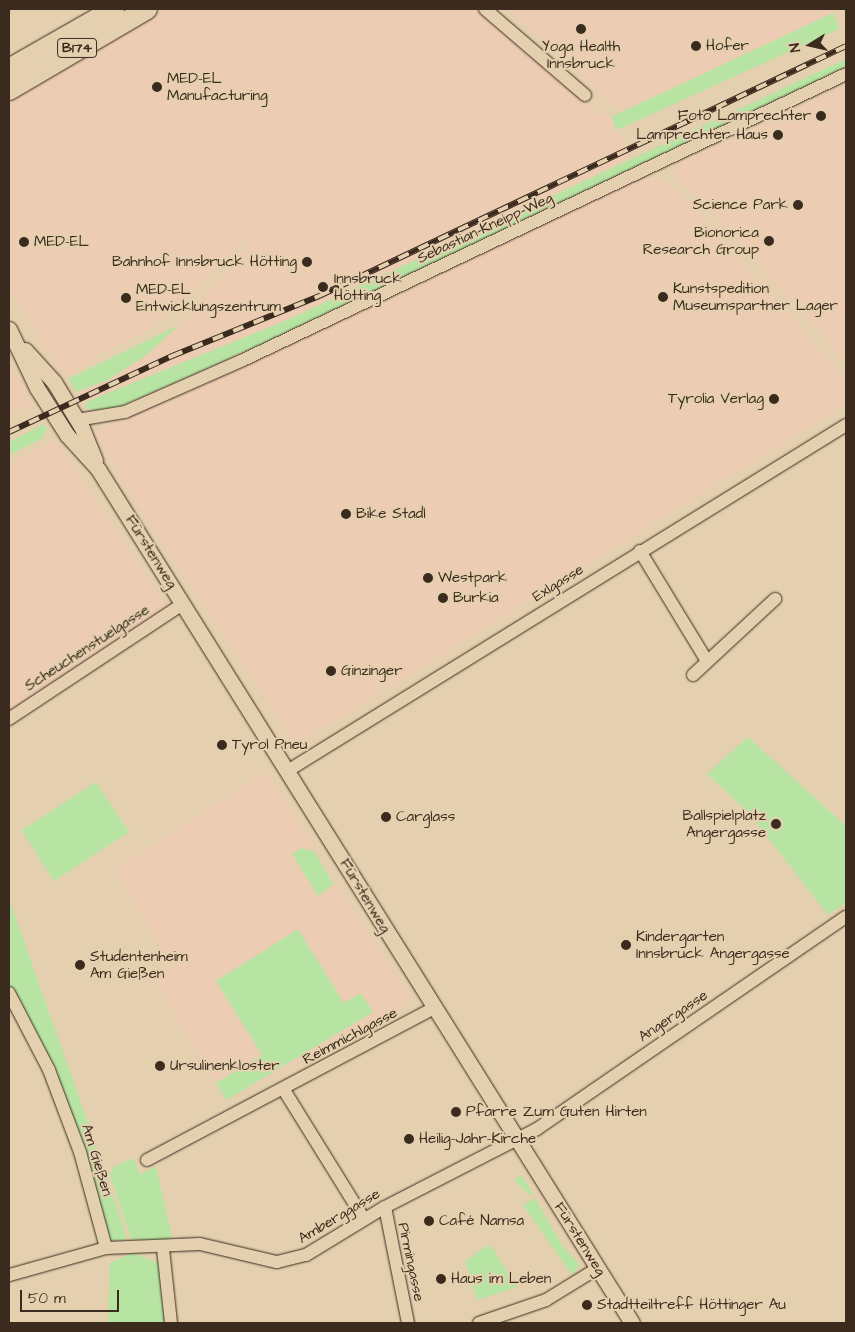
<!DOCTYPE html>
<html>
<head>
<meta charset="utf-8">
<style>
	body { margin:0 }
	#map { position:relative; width:855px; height:1332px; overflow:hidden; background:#e4d0af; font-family:"Architects Daughter",sans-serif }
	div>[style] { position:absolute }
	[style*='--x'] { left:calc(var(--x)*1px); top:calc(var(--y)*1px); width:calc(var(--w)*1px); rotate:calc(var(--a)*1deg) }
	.built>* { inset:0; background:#ecccb3 }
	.green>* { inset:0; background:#b7e4a2; transform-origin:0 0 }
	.roads { filter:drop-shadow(0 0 1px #3b2a1e) drop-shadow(0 0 1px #3b2a1e) }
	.minor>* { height:12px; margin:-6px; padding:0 6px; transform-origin:6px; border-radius:6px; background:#e4d0af }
	.tertiary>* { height:15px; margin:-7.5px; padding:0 7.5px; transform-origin:7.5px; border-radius:7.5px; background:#e4d0af }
	.primary>* { height:20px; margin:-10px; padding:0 10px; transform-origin:10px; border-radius:10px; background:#e4d0af }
	.rail>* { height:5.5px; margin-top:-2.75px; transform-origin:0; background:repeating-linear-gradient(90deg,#e4d0af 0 11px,#3b2a1e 0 22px); box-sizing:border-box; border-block:1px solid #3b2a1e }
	.dots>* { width:14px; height:14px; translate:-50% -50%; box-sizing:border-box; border:2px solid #e4d0af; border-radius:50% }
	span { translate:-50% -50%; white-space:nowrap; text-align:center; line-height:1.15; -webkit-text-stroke:4px #e4d0af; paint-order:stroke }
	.shield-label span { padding:1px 4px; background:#e4d0af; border:1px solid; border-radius:4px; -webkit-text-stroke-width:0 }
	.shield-label { font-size:14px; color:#3b2a1e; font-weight:700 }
	.poi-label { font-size:15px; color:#3b2a1e }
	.left { translate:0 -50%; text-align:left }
	.right { translate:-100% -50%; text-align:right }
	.street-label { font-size:15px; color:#3b2a1e }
	.frame { position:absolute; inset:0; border:10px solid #3b2a1e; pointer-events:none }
	.north { position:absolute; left:785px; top:20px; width:50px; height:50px; -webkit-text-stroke:4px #e4d0af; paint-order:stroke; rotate:260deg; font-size:14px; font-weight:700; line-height:20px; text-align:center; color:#3b2a1e }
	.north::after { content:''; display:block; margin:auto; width:18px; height:22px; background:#3b2a1e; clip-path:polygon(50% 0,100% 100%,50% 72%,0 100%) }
	.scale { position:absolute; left:20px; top:1290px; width:99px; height:22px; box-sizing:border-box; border:2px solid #3b2a1e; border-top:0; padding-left:6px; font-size:15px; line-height:18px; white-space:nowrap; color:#3b2a1e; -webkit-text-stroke:4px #e4d0af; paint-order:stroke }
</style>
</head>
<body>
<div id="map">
	<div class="built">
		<div style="clip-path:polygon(165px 9px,479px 9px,596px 112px,611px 117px,630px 158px,287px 320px,86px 402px,80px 392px,148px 354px,189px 317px,249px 245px,249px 238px,157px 324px,64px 376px,9px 289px,9px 103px)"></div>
		<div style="clip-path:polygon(507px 9px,832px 9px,833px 13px,622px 112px)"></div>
		<div style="clip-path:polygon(846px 86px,846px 362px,708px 206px,674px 177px,676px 164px)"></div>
		<div style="clip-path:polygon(653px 177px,670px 184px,688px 201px,846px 378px,846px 404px,302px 741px,291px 738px,92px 432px,640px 178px)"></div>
		<div style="clip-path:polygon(9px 364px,34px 404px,9px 415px)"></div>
		<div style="clip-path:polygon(56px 440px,167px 607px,9px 712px,9px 464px)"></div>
		<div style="clip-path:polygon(265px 772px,410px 998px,404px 1007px,227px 1100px,153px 978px,173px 966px,114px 870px)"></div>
	</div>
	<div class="green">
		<div style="clip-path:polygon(833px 13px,839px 29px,617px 130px,611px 117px)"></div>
		<div style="clip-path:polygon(846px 59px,846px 67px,261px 344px,112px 410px,86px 409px,86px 402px,287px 320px)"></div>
		<div style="clip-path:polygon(179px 325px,148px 354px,108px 380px,76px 392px,68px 379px)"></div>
		<div style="clip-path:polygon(44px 424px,47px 430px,41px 439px,9px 455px,9px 442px)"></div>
		<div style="clip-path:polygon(748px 737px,846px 826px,846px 903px,828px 915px,748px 812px,707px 774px)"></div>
		<div style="left:96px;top:782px;width:60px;height:89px;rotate:57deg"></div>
		<div style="clip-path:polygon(302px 848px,314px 851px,334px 884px,318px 896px,292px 854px)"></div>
		<div style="clip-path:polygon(9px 899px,105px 1171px,127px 1239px,108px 1242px,80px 1152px,9px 993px)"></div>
		<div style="clip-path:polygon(298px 929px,344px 1003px,361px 993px,373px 1012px,227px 1100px,216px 1083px,262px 1055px,216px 981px)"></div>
		<div style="clip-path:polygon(133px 1158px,140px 1175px,156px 1166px,173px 1242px,131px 1239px,110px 1175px,114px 1167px)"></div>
		<div style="clip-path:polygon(521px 1175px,533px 1193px,529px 1195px,514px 1180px)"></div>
		<div style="clip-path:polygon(535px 1198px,562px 1245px,580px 1265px,572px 1275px,523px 1205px)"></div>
		<div style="clip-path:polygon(490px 1244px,517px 1287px,477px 1300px,465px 1261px)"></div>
		<div style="clip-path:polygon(132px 1253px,166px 1266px,171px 1323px,108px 1323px,110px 1263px)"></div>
	</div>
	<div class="roads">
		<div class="minor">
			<div style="--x:485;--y:9;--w:132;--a:40.7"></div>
			<div style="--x:77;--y:420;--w:49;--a:-9.5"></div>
			<div style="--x:125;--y:412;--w:129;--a:-23.8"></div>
			<div style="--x:243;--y:360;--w:667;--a:-25.37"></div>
			<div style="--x:640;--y:551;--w:129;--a:58.7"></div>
			<div style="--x:693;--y:675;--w:112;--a:-42.8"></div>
			<div style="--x:9;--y:719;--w:209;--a:-33.5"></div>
			<div style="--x:289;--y:770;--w:655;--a:-31.77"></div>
			<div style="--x:9;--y:993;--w:87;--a:62.5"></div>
			<div style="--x:49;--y:1070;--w:88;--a:69.3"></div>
			<div style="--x:80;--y:1152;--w:99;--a:74.8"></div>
			<div style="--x:106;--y:1248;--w:101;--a:164.4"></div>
			<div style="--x:284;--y:1090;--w:152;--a:58.2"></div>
			<div style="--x:147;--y:1160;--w:325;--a:-27.9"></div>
			<div style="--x:385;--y:1207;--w:118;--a:78.8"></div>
			<div style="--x:106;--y:1248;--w:94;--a:-2.4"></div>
			<div style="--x:200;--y:1244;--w:79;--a:13.2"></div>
			<div style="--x:277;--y:1262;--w:30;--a:-14"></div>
			<div style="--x:306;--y:1255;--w:92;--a:-31.3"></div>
			<div style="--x:385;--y:1207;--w:171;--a:-27.2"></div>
			<div style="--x:537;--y:1129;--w:375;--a:-34.5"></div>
			<div style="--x:163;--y:1249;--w:74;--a:83.8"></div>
			<div style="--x:479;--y:1323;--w:71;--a:-18.9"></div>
			<div style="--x:546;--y:1300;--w:61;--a:-31.6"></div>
		</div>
		<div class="tertiary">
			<div style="--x:9;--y:329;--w:65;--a:64.6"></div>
			<div style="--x:37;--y:388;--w:56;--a:57.4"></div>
			<div style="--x:67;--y:435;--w:46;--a:47.6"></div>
			<div style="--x:98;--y:469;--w:1007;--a:57.98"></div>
			<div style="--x:25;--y:350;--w:43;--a:47.8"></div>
			<div style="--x:54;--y:382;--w:54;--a:58.7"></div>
			<div style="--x:82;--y:428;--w:35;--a:68"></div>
		</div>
		<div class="primary">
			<div style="--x:9;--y:69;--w:121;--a:-29.7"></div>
			<div style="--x:9;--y:90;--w:160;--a:-30.4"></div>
		</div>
	</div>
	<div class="rail">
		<div style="--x:9;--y:432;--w:180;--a:-25"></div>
		<div style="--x:172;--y:356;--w:159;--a:-22.2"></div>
		<div style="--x:319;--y:296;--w:583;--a:-25.38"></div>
	</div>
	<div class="dots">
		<div style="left:581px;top:29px;background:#3b2a1e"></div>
		<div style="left:696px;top:46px;background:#3b2a1e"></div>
		<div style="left:157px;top:87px;background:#3b2a1e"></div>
		<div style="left:821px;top:116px;background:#3b2a1e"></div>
		<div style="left:778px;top:135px;background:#3b2a1e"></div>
		<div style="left:798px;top:205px;background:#3b2a1e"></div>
		<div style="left:769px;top:241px;background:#3b2a1e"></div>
		<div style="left:24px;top:242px;background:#3b2a1e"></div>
		<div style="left:307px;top:262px;background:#3b2a1e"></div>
		<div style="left:323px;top:287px;background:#3b2a1e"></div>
		<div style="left:663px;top:297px;background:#3b2a1e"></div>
		<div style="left:126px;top:298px;background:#3b2a1e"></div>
		<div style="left:774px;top:399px;background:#3b2a1e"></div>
		<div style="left:346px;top:514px;background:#3b2a1e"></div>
		<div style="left:428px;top:578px;background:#3b2a1e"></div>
		<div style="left:443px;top:598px;background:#3b2a1e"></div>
		<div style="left:331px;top:671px;background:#3b2a1e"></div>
		<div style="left:222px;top:745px;background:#3b2a1e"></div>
		<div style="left:386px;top:817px;background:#3b2a1e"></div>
		<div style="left:776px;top:824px;background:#3b2a1e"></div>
		<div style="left:626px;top:945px;background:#3b2a1e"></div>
		<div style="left:80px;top:965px;background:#3b2a1e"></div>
		<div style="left:160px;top:1066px;background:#3b2a1e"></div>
		<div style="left:456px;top:1112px;background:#3b2a1e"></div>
		<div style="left:409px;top:1139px;background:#3b2a1e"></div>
		<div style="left:429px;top:1221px;background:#3b2a1e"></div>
		<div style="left:441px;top:1279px;background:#3b2a1e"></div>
		<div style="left:587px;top:1305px;background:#3b2a1e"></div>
	</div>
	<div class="shield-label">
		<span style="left:77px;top:48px">B174</span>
	</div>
	<div class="poi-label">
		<span style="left:581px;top:55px">Yoga Health<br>Innsbruck</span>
		<span class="left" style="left:706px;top:46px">Hofer</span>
		<span class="left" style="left:167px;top:87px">MED-EL<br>Manufacturing</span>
		<span class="right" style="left:811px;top:116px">Foto Lamprechter</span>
		<span class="right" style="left:768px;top:135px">Lamprechter Haus</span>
		<span class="right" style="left:788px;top:205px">Science Park</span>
		<span class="right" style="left:759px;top:241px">Bionorica<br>Research Group</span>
		<span class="left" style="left:34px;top:242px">MED-EL</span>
		<span class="right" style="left:297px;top:262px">Bahnhof Innsbruck Hötting</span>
		<span class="left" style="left:334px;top:287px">Innsbruck<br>Hötting</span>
		<span class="left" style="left:673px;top:297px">Kunstspedition<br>Museumspartner Lager</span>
		<span class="left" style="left:136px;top:298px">MED-EL<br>Entwicklungszentrum</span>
		<span class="right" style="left:764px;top:399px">Tyrolia Verlag</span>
		<span class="left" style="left:356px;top:514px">Bike Stadl</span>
		<span class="left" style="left:438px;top:578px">Westpark</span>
		<span class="left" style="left:453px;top:598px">Burkia</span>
		<span class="left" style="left:341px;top:671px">Ginzinger</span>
		<span class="left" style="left:232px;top:745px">Tyrol Pneu</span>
		<span class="right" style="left:766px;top:824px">Ballspielplatz<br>Angergasse</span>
		<span class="left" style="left:396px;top:817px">Carglass</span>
		<span class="left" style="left:636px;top:945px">Kindergarten<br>Innsbruck Angergasse</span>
		<span class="left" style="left:90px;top:965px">Studentenheim<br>Am Gießen</span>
		<span class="left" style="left:170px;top:1066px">Ursulinenkloster</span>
		<span class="left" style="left:466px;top:1112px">Pfarre Zum Guten Hirten</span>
		<span class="left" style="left:419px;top:1139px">Heilig-Jahr-Kirche</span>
		<span class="left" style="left:439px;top:1221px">Café Namsa</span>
		<span class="left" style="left:451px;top:1279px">Haus im Leben</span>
		<span class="left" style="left:597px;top:1305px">Stadtteiltreff Höttinger Au</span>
	</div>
	<div class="street-label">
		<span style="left:485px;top:228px;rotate:-25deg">Sebastian-Kneipp-Weg</span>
		<span style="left:151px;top:552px;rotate:58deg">Fürstenweg</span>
		<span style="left:558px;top:583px;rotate:-32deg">Exlgasse</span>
		<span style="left:87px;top:648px;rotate:-33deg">Scheuchenstuelgasse</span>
		<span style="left:365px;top:896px;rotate:59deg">Fürstenweg</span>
		<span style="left:673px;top:1016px;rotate:-34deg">Angergasse</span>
		<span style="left:350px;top:1036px;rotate:-28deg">Reimmichlgasse</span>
		<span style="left:97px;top:1160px;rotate:73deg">Am Gießen</span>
		<span style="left:339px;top:1216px;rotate:-31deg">Amberggasse</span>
		<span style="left:580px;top:1239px;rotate:58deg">Fürstenweg</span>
		<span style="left:411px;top:1262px;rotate:78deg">Pirmingasse</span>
	</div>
	<div class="frame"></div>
	<div class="north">N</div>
	<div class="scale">50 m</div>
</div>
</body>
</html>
